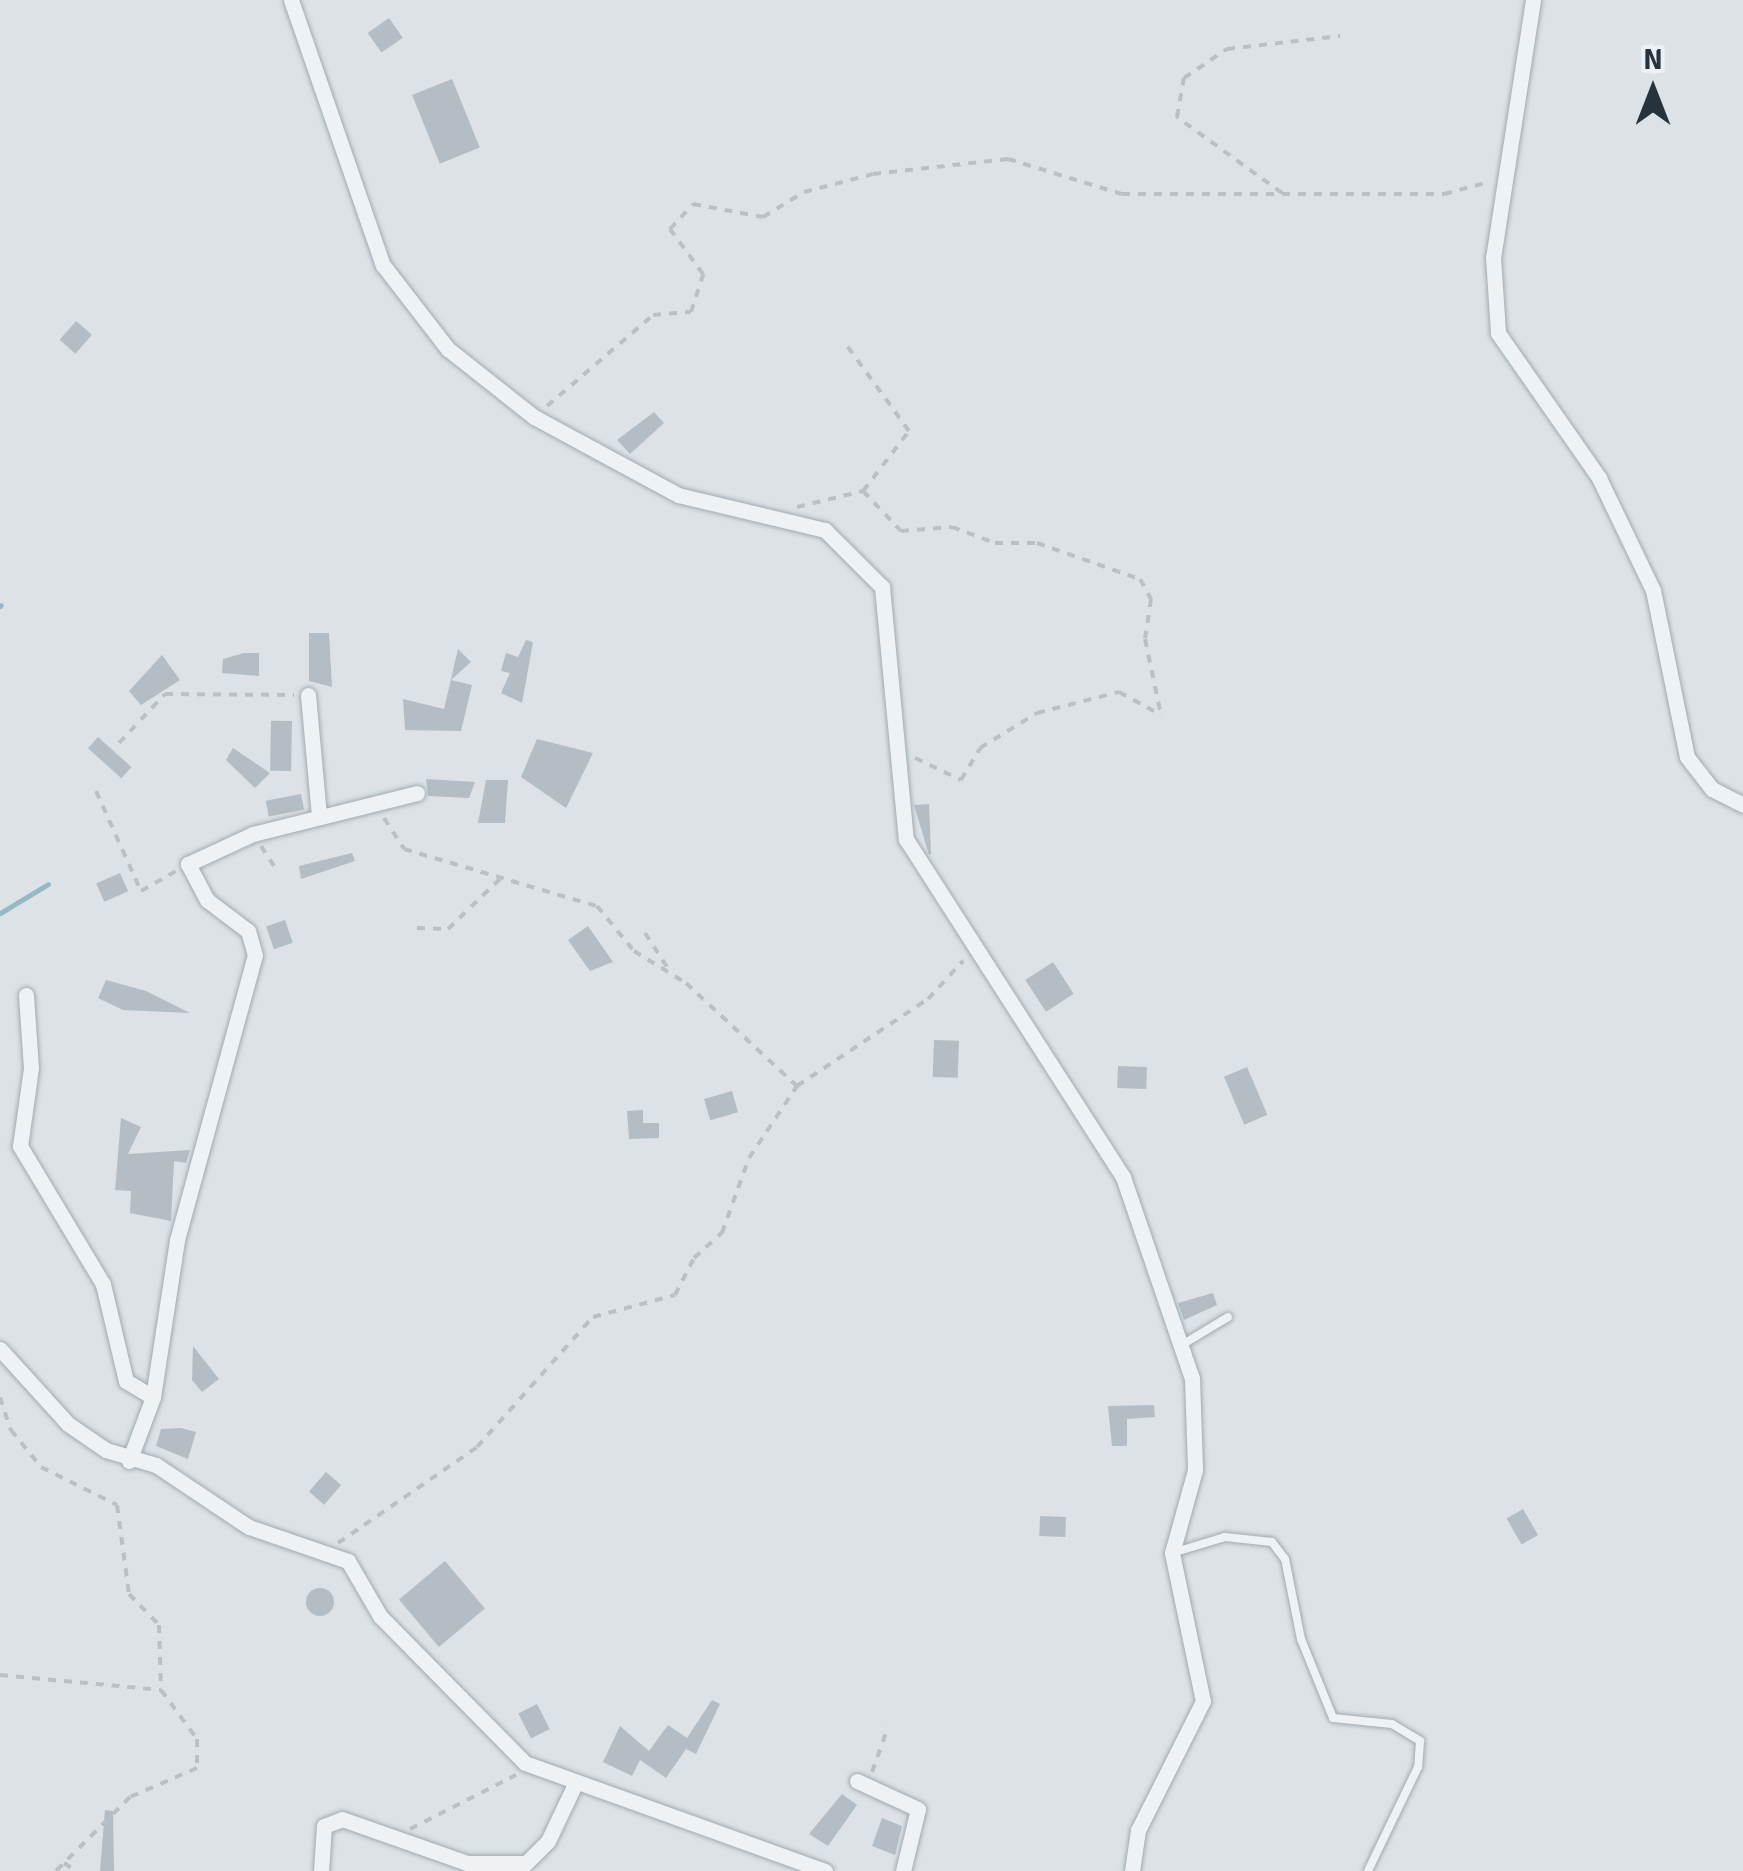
<!DOCTYPE html>
<html>
<head>
<meta charset="utf-8">
<style>
	body { margin:0 }
	#map { position:relative; width:1743px; height:1871px; overflow:hidden; background:#dce2e6; font-family:Signika,sans-serif }
	div>[style] { position:absolute }
	[style*='--x'] { left:calc(var(--x)*1px); top:calc(var(--y)*1px); width:calc(var(--w)*1px); rotate:calc(var(--a)*1deg) }
	.stream>* { height:5px; margin:-2.5px; padding:0 2.5px; transform-origin:2.5px; border-radius:2.5px; background:#97b9c6 }
	.building>* { inset:0; background:#b3bdc3; transform-origin:0 0 }
	.round { border-radius:50% }
	.path>* { height:4px; margin-top:-2px; transform-origin:0; background:repeating-linear-gradient(90deg,#bbc0c4 0 8px,transparent 0 16px) }
	.roads { filter:drop-shadow(0 0 2px #a2aab0) drop-shadow(0 0 2px #a2aab0) }
	.lane>* { height:8px; margin:-4px; padding:0 4px; transform-origin:4px; border-radius:4px; background:#eff2f4 }
	.street>* { height:15px; margin:-7.5px; padding:0 7.5px; transform-origin:7.5px; border-radius:7.5px; background:#eff2f4 }
	span { translate:-50% -50%; white-space:nowrap; text-align:center; line-height:1.15; -webkit-text-stroke:8px #ebf1f4; paint-order:stroke }
	.north { position:absolute; left:1603px; top:40px; width:100px; height:100px; -webkit-text-stroke:8px #ebf1f4; paint-order:stroke; rotate:0deg; font-size:28px; font-weight:700; line-height:40px; text-align:center; color:#26333c }
	.north::after { content:''; display:block; margin:auto; width:35px; height:45px; background:#26333c; clip-path:polygon(50% 0,100% 100%,50% 72%,0 100%) }
</style>
</head>
<body>
<div id="map">
	<div class="stream">
		<div style="--x:0;--y:606;--w:1;--a:-45"></div>
		<div style="--x:0;--y:913;--w:56;--a:-31.1"></div>
	</div>
	<div class="building">
		<div style="left:389px;top:18px;width:24px;height:26px;rotate:55deg"></div>
		<div style="left:452px;top:79px;width:74px;height:43px;rotate:68deg"></div>
		<div style="left:76px;top:321px;width:21px;height:25px;rotate:41deg"></div>
		<div style="clip-path:polygon(654px 412px,664px 423px,630px 454px,617px 440px)"></div>
		<div style="clip-path:polygon(309px 633px,329px 633px,332px 687px,309px 681px)"></div>
		<div style="clip-path:polygon(526px 640px,533px 642px,522px 703px,501px 693px,510px 673px,501px 671px,506px 653px,518px 657px)"></div>
		<div style="clip-path:polygon(458px 649px,471px 662px,451px 680px,472px 685px,461px 731px,405px 730px,403px 699px,444px 709px)"></div>
		<div style="clip-path:polygon(244px 653px,259px 653px,259px 676px,222px 673px,223px 659px)"></div>
		<div style="clip-path:polygon(162px 655px,180px 680px,141px 705px,129px 691px)"></div>
		<div style="left:292px;top:721px;width:50px;height:21px;rotate:91deg"></div>
		<div style="left:98px;top:737px;width:45px;height:15px;rotate:42deg"></div>
		<div style="clip-path:polygon(537px 739px,593px 753px,566px 808px,521px 777px)"></div>
		<div style="clip-path:polygon(233px 748px,270px 773px,255px 788px,226px 760px)"></div>
		<div style="clip-path:polygon(426px 779px,475px 782px,469px 798px,428px 796px)"></div>
		<div style="clip-path:polygon(486px 780px,508px 780px,505px 823px,478px 823px)"></div>
		<div style="left:301px;top:794px;width:16px;height:36px;rotate:79deg"></div>
		<div style="clip-path:polygon(929px 804px,931px 854px,929px 855px,914px 805px)"></div>
		<div style="clip-path:polygon(352px 853px,355px 861px,301px 879px,299px 866px)"></div>
		<div style="left:120px;top:873px;width:20px;height:26px;rotate:66deg"></div>
		<div style="left:285px;top:920px;width:24px;height:20px;rotate:71deg"></div>
		<div style="clip-path:polygon(588px 926px,613px 962px,590px 971px,568px 940px)"></div>
		<div style="left:1053px;top:962px;width:38px;height:33px;rotate:57deg"></div>
		<div style="clip-path:polygon(106px 980px,146px 991px,190px 1013px,123px 1010px,98px 998px)"></div>
		<div style="left:934px;top:1040px;width:25px;height:37px;rotate:2deg"></div>
		<div style="left:1118px;top:1066px;width:29px;height:22px;rotate:2deg"></div>
		<div style="left:1247px;top:1067px;width:52px;height:25px;rotate:67deg"></div>
		<div style="left:732px;top:1091px;width:22px;height:29px;rotate:74deg"></div>
		<div style="clip-path:polygon(643px 1110px,643px 1123px,659px 1123px,659px 1138px,629px 1139px,627px 1111px)"></div>
		<div style="clip-path:polygon(121px 1118px,141px 1127px,128px 1154px,190px 1150px,186px 1163px,174px 1161px,171px 1221px,130px 1213px,131px 1191px,115px 1190px)"></div>
		<div style="clip-path:polygon(1213px 1293px,1217px 1305px,1184px 1320px,1178px 1303px)"></div>
		<div style="clip-path:polygon(193px 1346px,219px 1379px,202px 1392px,192px 1380px)"></div>
		<div style="clip-path:polygon(1154px 1405px,1155px 1417px,1127px 1419px,1127px 1446px,1112px 1446px,1108px 1406px)"></div>
		<div style="clip-path:polygon(181px 1428px,196px 1432px,188px 1459px,156px 1446px,161px 1429px)"></div>
		<div style="left:326px;top:1472px;width:20px;height:26px;rotate:41deg"></div>
		<div style="left:1523px;top:1509px;width:30px;height:19px;rotate:60deg"></div>
		<div style="left:1040px;top:1516px;width:26px;height:20px;rotate:2deg"></div>
		<div style="left:445px;top:1561px;width:62px;height:60px;rotate:50deg"></div>
		<div class="round" style="left:306px;top:1588px;width:28px;height:28px"></div>
		<div style="clip-path:polygon(712px 1700px,720px 1704px,696px 1754px,686px 1749px,666px 1778px,640px 1760px,632px 1776px,603px 1762px,620px 1726px,649px 1751px,668px 1725px,687px 1738px)"></div>
		<div style="left:537px;top:1704px;width:28px;height:21px;rotate:63deg"></div>
		<div style="clip-path:polygon(842px 1794px,857px 1805px,828px 1846px,809px 1834px)"></div>
		<div style="clip-path:polygon(105px 1810px,113px 1811px,114px 1871px,100px 1871px)"></div>
		<div style="clip-path:polygon(882px 1818px,902px 1826px,895px 1855px,872px 1846px)"></div>
	</div>
	<div class="path">
		<div style="--x:1282;--y:193;--w:130;--a:-144.1"></div>
		<div style="--x:1177;--y:117;--w:40;--a:-80"></div>
		<div style="--x:1184;--y:78;--w:52;--a:-34"></div>
		<div style="--x:1227;--y:49;--w:114;--a:-6.6"></div>
		<div style="--x:547;--y:406;--w:140;--a:-40.6"></div>
		<div style="--x:653;--y:315;--w:38;--a:-5"></div>
		<div style="--x:691;--y:312;--w:40;--a:-72"></div>
		<div style="--x:703;--y:274;--w:56;--a:-126.3"></div>
		<div style="--x:670;--y:229;--w:34;--a:-47"></div>
		<div style="--x:693;--y:204;--w:71;--a:10.5"></div>
		<div style="--x:763;--y:217;--w:48;--a:-31.4"></div>
		<div style="--x:804;--y:192;--w:71;--a:-14.6"></div>
		<div style="--x:873;--y:174;--w:136;--a:-6.3"></div>
		<div style="--x:1008;--y:159;--w:119;--a:17.1"></div>
		<div style="--x:1122;--y:194;--w:322;--a:0"></div>
		<div style="--x:1444;--y:194;--w:47;--a:-14.9"></div>
		<div style="--x:863;--y:491;--w:55;--a:46.5"></div>
		<div style="--x:901;--y:531;--w:51;--a:-4.5"></div>
		<div style="--x:952;--y:527;--w:46;--a:20.4"></div>
		<div style="--x:995;--y:543;--w:42;--a:0"></div>
		<div style="--x:1037;--y:543;--w:109;--a:19.3"></div>
		<div style="--x:1140;--y:579;--w:23;--a:61"></div>
		<div style="--x:1151;--y:599;--w:40;--a:98.5"></div>
		<div style="--x:1145;--y:639;--w:78;--a:78.1"></div>
		<div style="--x:797;--y:507;--w:68;--a:-13.6"></div>
		<div style="--x:863;--y:491;--w:76;--a:-52.5"></div>
		<div style="--x:909;--y:431;--w:112;--a:-126"></div>
		<div style="--x:119;--y:743;--w:67;--a:-46.8"></div>
		<div style="--x:165;--y:694;--w:129;--a:0.4"></div>
		<div style="--x:915;--y:758;--w:51;--a:25.6"></div>
		<div style="--x:961;--y:780;--w:37;--a:-59"></div>
		<div style="--x:980;--y:748;--w:67;--a:-31.6"></div>
		<div style="--x:1037;--y:713;--w:85;--a:-14.4"></div>
		<div style="--x:1119;--y:692;--w:48;--a:28.7"></div>
		<div style="--x:96;--y:791;--w:110;--a:65.8"></div>
		<div style="--x:141;--y:891;--w:40;--a:-29.7"></div>
		<div style="--x:384;--y:818;--w:37;--a:57"></div>
		<div style="--x:404;--y:849;--w:201;--a:16.5"></div>
		<div style="--x:597;--y:906;--w:58;--a:50.6"></div>
		<div style="--x:634;--y:951;--w:61;--a:31.6"></div>
		<div style="--x:686;--y:983;--w:151;--a:42.9"></div>
		<div style="--x:261;--y:846;--w:27;--a:57"></div>
		<div style="--x:417;--y:928;--w:31;--a:2"></div>
		<div style="--x:448;--y:929;--w:75;--a:-43.9"></div>
		<div style="--x:645;--y:933;--w:44;--a:57"></div>
		<div style="--x:0;--y:1397;--w:35;--a:72"></div>
		<div style="--x:11;--y:1430;--w:48;--a:51"></div>
		<div style="--x:41;--y:1467;--w:85;--a:26.6"></div>
		<div style="--x:117;--y:1505;--w:90;--a:82.3"></div>
		<div style="--x:129;--y:1594;--w:43;--a:45.9"></div>
		<div style="--x:159;--y:1625;--w:65;--a:88.2"></div>
		<div style="--x:338;--y:1543;--w:169;--a:-34.6"></div>
		<div style="--x:477;--y:1447;--w:174;--a:-48.3"></div>
		<div style="--x:593;--y:1317;--w:85;--a:-15"></div>
		<div style="--x:675;--y:1295;--w:42;--a:-62.8"></div>
		<div style="--x:694;--y:1258;--w:38;--a:-42"></div>
		<div style="--x:722;--y:1233;--w:80;--a:-70.2"></div>
		<div style="--x:749;--y:1158;--w:87;--a:-56.3"></div>
		<div style="--x:797;--y:1086;--w:157;--a:-33.6"></div>
		<div style="--x:928;--y:999;--w:52;--a:-47.4"></div>
		<div style="--x:0;--y:1675;--w:162;--a:5.3"></div>
		<div style="--x:161;--y:1690;--w:61;--a:53.7"></div>
		<div style="--x:197;--y:1739;--w:29;--a:90"></div>
		<div style="--x:197;--y:1768;--w:73;--a:156.6"></div>
		<div style="--x:130;--y:1797;--w:105;--a:135"></div>
		<div style="--x:872;--y:1772;--w:48;--a:-70.4"></div>
		<div style="--x:410;--y:1829;--w:119;--a:-27"></div>
		<div style="--x:64;--y:1863;--w:14;--a:34"></div>
	</div>
	<div class="roads">
		<div class="lane">
			<div style="--x:1180;--y:1346;--w:56;--a:-31.1"></div>
			<div style="--x:1172;--y:1553;--w:55;--a:-16.8"></div>
			<div style="--x:1225;--y:1537;--w:47;--a:6.1"></div>
			<div style="--x:1272;--y:1542;--w:21;--a:53"></div>
			<div style="--x:1285;--y:1559;--w:82;--a:78.7"></div>
			<div style="--x:1301;--y:1639;--w:85;--a:67.9"></div>
			<div style="--x:1333;--y:1718;--w:59;--a:5.8"></div>
			<div style="--x:1392;--y:1724;--w:33;--a:31"></div>
			<div style="--x:1420;--y:1741;--w:26;--a:94"></div>
			<div style="--x:1418;--y:1767;--w:115;--a:115.7"></div>
		</div>
		<div class="street">
			<div style="--x:291;--y:0;--w:281;--a:70.9"></div>
			<div style="--x:383;--y:265;--w:106;--a:52.3"></div>
			<div style="--x:448;--y:349;--w:110;--a:38.3"></div>
			<div style="--x:534;--y:417;--w:164;--a:28.4"></div>
			<div style="--x:678;--y:495;--w:151;--a:13.4"></div>
			<div style="--x:825;--y:530;--w:81;--a:45"></div>
			<div style="--x:882;--y:587;--w:253;--a:84.6"></div>
			<div style="--x:906;--y:839;--w:402;--a:57.3"></div>
			<div style="--x:1123;--y:1177;--w:213;--a:71.1"></div>
			<div style="--x:1192;--y:1378;--w:92;--a:88.1"></div>
			<div style="--x:1195;--y:1470;--w:86;--a:105.5"></div>
			<div style="--x:1172;--y:1553;--w:151;--a:78.2"></div>
			<div style="--x:1203;--y:1701;--w:144;--a:116.7"></div>
			<div style="--x:1138;--y:1830;--w:41;--a:98.3"></div>
			<div style="--x:1533;--y:0;--w:260;--a:98.8"></div>
			<div style="--x:1493;--y:257;--w:76;--a:86.2"></div>
			<div style="--x:1498;--y:333;--w:177;--a:55.1"></div>
			<div style="--x:1599;--y:478;--w:124;--a:64.3"></div>
			<div style="--x:1653;--y:590;--w:170;--a:78.5"></div>
			<div style="--x:1687;--y:757;--w:41;--a:52"></div>
			<div style="--x:1712;--y:789;--w:35;--a:27"></div>
			<div style="--x:308;--y:695;--w:122;--a:84.8"></div>
			<div style="--x:26;--y:995;--w:73;--a:86.1"></div>
			<div style="--x:31;--y:1068;--w:79;--a:98"></div>
			<div style="--x:20;--y:1146;--w:161;--a:59"></div>
			<div style="--x:103;--y:1284;--w:100;--a:76.7"></div>
			<div style="--x:126;--y:1381;--w:31;--a:31"></div>
			<div style="--x:0;--y:1349;--w:101;--a:47.8"></div>
			<div style="--x:68;--y:1424;--w:46;--a:34.4"></div>
			<div style="--x:106;--y:1450;--w:52;--a:16.7"></div>
			<div style="--x:156;--y:1465;--w:112;--a:33.7"></div>
			<div style="--x:249;--y:1527;--w:105;--a:19"></div>
			<div style="--x:348;--y:1561;--w:64;--a:59.8"></div>
			<div style="--x:380;--y:1616;--w:206;--a:45.4"></div>
			<div style="--x:525;--y:1763;--w:319;--a:19.8"></div>
			<div style="--x:129;--y:1461;--w:68;--a:-69.4"></div>
			<div style="--x:153;--y:1397;--w:159;--a:-81.3"></div>
			<div style="--x:177;--y:1240;--w:295;--a:-74.7"></div>
			<div style="--x:255;--y:955;--w:25;--a:-106"></div>
			<div style="--x:248;--y:931;--w:51;--a:-142.9"></div>
			<div style="--x:207;--y:900;--w:41;--a:-117.8"></div>
			<div style="--x:188;--y:864;--w:72;--a:-24.8"></div>
			<div style="--x:253;--y:834;--w:169;--a:-14"></div>
			<div style="--x:857;--y:1781;--w:67;--a:24.7"></div>
			<div style="--x:918;--y:1809;--w:64;--a:103.6"></div>
			<div style="--x:321;--y:1871;--w:45;--a:-86.2"></div>
			<div style="--x:324;--y:1826;--w:19;--a:-21"></div>
			<div style="--x:342;--y:1819;--w:133;--a:19.4"></div>
			<div style="--x:467;--y:1863;--w:59;--a:0"></div>
			<div style="--x:526;--y:1863;--w:31;--a:-45"></div>
			<div style="--x:548;--y:1841;--w:65;--a:-64.6"></div>
		</div>
	</div>
	<div class="north">N</div>
</div>
</body>
</html>
